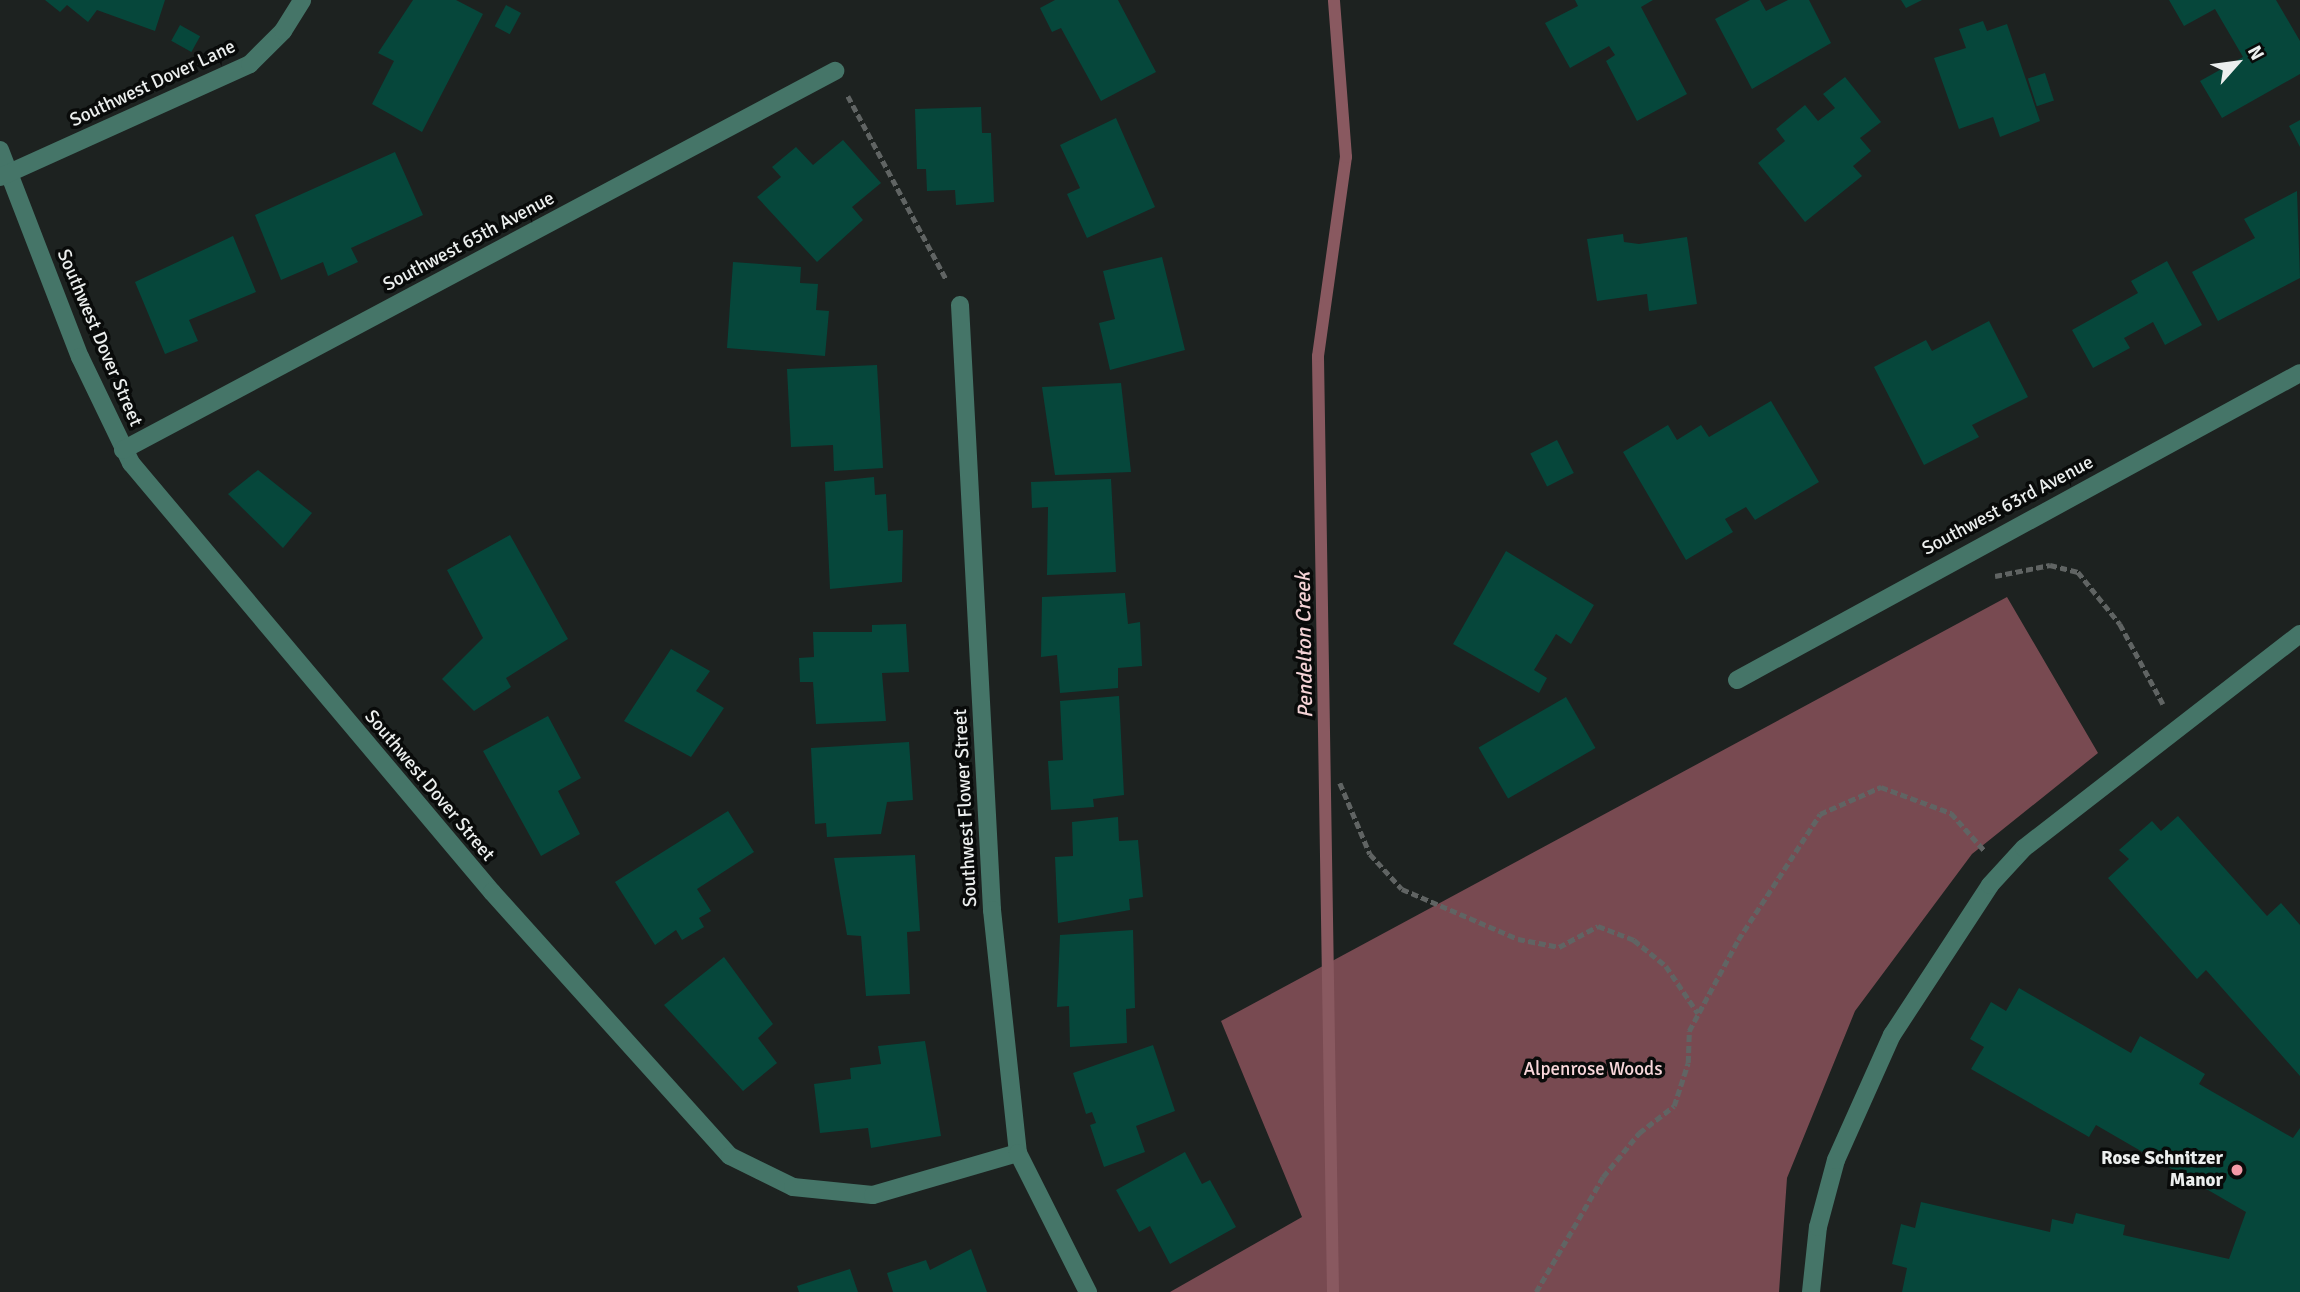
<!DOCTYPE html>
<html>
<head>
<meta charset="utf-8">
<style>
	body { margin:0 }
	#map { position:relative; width:2300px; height:1292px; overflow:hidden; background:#1d2220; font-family:Signika,sans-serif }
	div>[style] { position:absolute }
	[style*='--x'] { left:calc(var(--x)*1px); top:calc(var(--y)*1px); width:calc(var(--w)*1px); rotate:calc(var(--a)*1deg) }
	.forest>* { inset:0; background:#784a51 }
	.stream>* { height:12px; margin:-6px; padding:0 6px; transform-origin:6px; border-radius:6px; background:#895960 }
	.building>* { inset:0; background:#06473b; transform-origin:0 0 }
	.path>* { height:4.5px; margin-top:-2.25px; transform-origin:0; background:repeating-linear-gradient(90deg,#606463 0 7px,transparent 0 10.5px) }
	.service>* { height:18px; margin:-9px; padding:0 9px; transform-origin:9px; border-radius:9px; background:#457568 }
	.minor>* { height:18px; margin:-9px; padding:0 9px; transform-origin:9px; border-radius:9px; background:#457568 }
	.dots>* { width:19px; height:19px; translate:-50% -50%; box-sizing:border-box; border:4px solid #090b0a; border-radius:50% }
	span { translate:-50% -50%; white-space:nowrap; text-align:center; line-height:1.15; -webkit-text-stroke:7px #090b0a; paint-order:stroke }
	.street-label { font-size:19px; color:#ecefee }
	.park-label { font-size:19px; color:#f9d7db }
	.poi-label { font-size:19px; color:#ecefee; font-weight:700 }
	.right { translate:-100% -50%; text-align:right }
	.water-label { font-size:21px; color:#f4d3d6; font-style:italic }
	.north { position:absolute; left:2202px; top:28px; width:70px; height:70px; -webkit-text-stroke:5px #090b0a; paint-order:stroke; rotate:62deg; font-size:19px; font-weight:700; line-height:28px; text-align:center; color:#ecefee }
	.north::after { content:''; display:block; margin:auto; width:24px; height:32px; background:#ecefee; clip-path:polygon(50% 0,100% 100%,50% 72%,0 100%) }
</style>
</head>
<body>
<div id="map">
	<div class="forest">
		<div style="clip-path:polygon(2007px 597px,2098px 753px,1972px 854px,1855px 1011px,1787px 1178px,1779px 1292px,1170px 1292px,1302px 1217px,1221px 1021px)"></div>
	</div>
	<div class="stream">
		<div style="--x:1333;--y:1292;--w:936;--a:-90.92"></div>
		<div style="--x:1318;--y:356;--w:201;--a:-82"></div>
		<div style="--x:1346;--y:157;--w:157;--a:-94.4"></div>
	</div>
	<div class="building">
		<div style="clip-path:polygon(45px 0,165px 0,155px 31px,97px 10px,88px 22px,67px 5px,60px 12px)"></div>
		<div style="clip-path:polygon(413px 0,456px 0,483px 14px,422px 132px,372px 104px,394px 61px,378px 53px)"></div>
		<div style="clip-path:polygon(1055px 0,1118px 0,1156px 72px,1101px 101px,1061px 28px,1052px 32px,1040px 8px)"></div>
		<div style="clip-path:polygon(1575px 0,1653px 0,1641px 7px,1687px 94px,1637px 121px,1606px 61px,1615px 55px,1609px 46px,1570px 68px,1545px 23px,1578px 6px)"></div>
		<div style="clip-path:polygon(1750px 0,1760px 0,1766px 11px,1788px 0,1809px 0,1831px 43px,1752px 89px,1715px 19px)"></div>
		<div style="clip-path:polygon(1901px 0,1922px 0,1906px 8px)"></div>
		<div style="clip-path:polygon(2169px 0,2276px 0,2300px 41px,2300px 74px,2222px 118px,2200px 81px,2243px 57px,2215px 9px,2184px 26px)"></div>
		<div style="left:506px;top:5px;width:17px;height:24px;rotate:28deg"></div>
		<div style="clip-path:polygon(1983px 21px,1987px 31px,2007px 24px,2040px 121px,2000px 137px,1993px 117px,1959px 129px,1934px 58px,1966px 48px,1959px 29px)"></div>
		<div style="left:180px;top:25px;width:23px;height:18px;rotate:29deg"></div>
		<div style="left:2045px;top:73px;width:29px;height:18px;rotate:72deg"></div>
		<div style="clip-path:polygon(1845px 77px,1881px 122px,1860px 138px,1871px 151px,1853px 166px,1862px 176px,1805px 222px,1758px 163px,1785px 141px,1776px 129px,1805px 105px,1818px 121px,1835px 108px,1823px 94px)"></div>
		<div style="clip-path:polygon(981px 107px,982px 133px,991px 133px,994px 202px,956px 205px,955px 190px,927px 191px,926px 169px,917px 169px,915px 109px)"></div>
		<div style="clip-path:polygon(1116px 118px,1155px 207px,1087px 238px,1067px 194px,1080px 188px,1060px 145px)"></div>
		<div style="clip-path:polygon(2300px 120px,2300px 147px,2289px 126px)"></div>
		<div style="clip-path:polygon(843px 140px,881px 183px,852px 207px,863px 220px,817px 262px,757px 197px,781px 177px,772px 167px,796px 147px,813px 165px)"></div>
		<div style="clip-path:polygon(395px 152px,423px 215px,351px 248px,358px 262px,328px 276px,323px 262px,281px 280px,255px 215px)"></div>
		<div style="clip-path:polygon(2297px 191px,2300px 278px,2218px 321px,2192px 272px,2255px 238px,2244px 219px)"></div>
		<div style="clip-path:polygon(1623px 234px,1624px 242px,1639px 244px,1687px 237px,1697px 304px,1649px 311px,1647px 294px,1597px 301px,1587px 239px)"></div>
		<div style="clip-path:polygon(233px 236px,256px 292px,189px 320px,198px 341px,165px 354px,135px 282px)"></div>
		<div style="clip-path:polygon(1162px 257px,1185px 350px,1110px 370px,1099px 323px,1115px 319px,1103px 271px)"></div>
		<div style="clip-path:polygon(2167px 261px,2202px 325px,2165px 345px,2153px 322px,2124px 338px,2130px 348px,2093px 368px,2072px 330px,2138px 293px,2131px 281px)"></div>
		<div style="clip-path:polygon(733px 262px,801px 267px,800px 283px,818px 284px,816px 310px,829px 311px,825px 356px,727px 348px)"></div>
		<div style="clip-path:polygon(1989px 321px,2028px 397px,1972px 425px,1979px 437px,1924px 465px,1874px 367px,1926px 340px,1932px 351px)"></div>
		<div style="clip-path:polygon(877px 365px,883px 468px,834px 471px,833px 445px,791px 447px,787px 369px)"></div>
		<div style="clip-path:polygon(1121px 383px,1131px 472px,1055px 475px,1042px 387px)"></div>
		<div style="clip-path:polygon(1771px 401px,1819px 482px,1755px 520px,1746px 507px,1725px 519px,1733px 532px,1686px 560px,1623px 452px,1668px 425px,1677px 440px,1701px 425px,1709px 437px)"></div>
		<div style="left:1557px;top:440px;width:37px;height:30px;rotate:63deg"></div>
		<div style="clip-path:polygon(258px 470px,312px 513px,283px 548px,228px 494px)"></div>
		<div style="clip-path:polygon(874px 477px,875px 495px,886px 494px,888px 531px,903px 530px,902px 582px,830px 589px,825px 482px)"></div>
		<div style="clip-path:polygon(1111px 479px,1116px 572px,1047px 575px,1048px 507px,1032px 508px,1031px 482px)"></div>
		<div style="clip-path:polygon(510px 535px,568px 639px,506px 678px,511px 687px,474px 711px,442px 679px,483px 638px,447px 570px)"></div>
		<div style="clip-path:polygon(1506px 551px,1594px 605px,1571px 644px,1556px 634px,1534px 670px,1547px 678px,1539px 693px,1453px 644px)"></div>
		<div style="clip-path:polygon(1125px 593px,1128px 624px,1140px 622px,1142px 666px,1118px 668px,1118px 688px,1060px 693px,1057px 655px,1041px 657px,1042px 597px)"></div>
		<div style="clip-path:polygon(906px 624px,909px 672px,882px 673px,886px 721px,816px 724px,813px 682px,800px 682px,799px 658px,814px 657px,813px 632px,872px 632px,872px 625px)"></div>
		<div style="clip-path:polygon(671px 649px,710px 671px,696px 691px,724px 708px,691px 757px,624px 721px)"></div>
		<div style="clip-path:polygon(1119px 696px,1124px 795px,1093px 799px,1094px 807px,1051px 810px,1048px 761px,1063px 760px,1060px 701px)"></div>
		<div style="left:1566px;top:697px;width:59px;height:101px;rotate:60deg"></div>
		<div style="clip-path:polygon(548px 716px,581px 778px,558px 791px,580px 834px,541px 856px,483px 751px)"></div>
		<div style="clip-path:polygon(909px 742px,913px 800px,887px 802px,881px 834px,827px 837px,826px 823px,815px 824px,811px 748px)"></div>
		<div style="clip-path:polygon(728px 811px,754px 852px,697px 889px,711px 911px,699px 918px,704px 927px,682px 940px,676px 930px,655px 945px,615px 882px)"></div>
		<div style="clip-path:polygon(2178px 816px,2267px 916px,2281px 903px,2300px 925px,2300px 1076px,2206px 970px,2197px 979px,2108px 878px,2129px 859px,2119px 850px,2152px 821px,2161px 831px)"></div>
		<div style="clip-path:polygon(1118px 817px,1119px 841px,1138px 840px,1143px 897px,1129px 899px,1130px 910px,1058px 923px,1055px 857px,1073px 856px,1072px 822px)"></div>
		<div style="clip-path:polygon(915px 855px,920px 931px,907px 932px,910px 994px,866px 996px,861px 936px,847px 935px,834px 858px)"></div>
		<div style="clip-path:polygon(1133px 930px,1135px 1008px,1126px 1009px,1127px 1043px,1070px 1047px,1069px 1006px,1057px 1007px,1060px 935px)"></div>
		<div style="clip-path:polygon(724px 957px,773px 1024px,758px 1038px,777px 1063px,743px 1091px,664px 1005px)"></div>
		<div style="clip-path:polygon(2019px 988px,2131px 1053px,2140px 1036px,2205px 1074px,2199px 1084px,2293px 1138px,2300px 1128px,2300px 1292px,1902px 1292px,1907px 1268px,1892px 1264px,1901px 1224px,1915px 1228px,1921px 1202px,2050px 1232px,2052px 1219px,2073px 1224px,2076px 1213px,2125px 1225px,2123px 1235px,2229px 1259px,2246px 1212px,2096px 1125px,2089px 1137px,1971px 1069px,1984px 1047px,1970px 1039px,1991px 1002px,2006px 1011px)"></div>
		<div style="clip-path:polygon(925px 1041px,941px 1136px,871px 1148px,868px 1128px,820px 1133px,814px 1084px,851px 1079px,850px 1068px,881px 1064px,878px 1046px)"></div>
		<div style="clip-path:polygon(1153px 1045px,1175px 1111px,1136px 1126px,1145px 1152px,1104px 1167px,1090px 1125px,1096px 1123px,1092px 1112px,1086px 1114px,1073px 1073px)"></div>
		<div style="clip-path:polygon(1185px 1152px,1202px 1184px,1210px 1180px,1236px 1227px,1170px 1264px,1150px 1226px,1139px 1232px,1116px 1190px)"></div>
		<div style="clip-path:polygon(971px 1249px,987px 1292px,893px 1292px,887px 1273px,926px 1260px,930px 1270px)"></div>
		<div style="clip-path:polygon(850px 1269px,858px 1292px,799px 1292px,797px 1286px)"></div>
	</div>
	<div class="path">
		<div style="--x:848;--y:96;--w:208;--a:61.8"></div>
		<div style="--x:1995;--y:576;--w:56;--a:-11.3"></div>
		<div style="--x:2050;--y:565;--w:29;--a:14"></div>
		<div style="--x:2078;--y:572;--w:67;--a:51.1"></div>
		<div style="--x:2120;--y:624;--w:91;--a:61.7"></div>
		<div style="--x:1340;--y:783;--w:77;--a:67.1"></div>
		<div style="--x:1370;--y:854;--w:47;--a:47.6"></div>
		<div style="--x:1402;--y:889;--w:126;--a:23.3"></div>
		<div style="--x:1518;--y:939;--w:42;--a:11"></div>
		<div style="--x:1559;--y:947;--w:44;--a:-28.3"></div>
		<div style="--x:1598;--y:926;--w:39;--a:21"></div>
		<div style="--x:1634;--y:940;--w:41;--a:39.1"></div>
		<div style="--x:1666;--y:966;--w:57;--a:55.8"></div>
		<div style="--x:1536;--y:1292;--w:133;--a:-59.8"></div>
		<div style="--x:1603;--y:1177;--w:57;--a:-50.7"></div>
		<div style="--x:1639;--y:1133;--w:44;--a:-37.6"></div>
		<div style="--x:1674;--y:1106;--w:45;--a:-72"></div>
		<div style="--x:1688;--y:1063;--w:32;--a:-88"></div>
		<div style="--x:1689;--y:1031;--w:103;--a:-61.7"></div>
		<div style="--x:1738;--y:940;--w:150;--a:-56.9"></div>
		<div style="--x:1820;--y:814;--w:67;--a:-23.9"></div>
		<div style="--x:1881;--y:787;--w:75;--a:20.4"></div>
		<div style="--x:1951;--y:813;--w:50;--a:48.3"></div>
	</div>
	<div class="service">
		<div style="--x:1811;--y:1292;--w:65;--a:-83.9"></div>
		<div style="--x:1818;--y:1227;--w:69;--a:-75"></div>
		<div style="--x:1836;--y:1160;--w:137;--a:-65.9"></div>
		<div style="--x:1892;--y:1035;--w:179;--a:-56.8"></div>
		<div style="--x:1990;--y:885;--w:50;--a:-47.4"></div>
		<div style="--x:2024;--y:848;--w:349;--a:-37.8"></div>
	</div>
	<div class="minor">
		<div style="--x:0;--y:150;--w:222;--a:68.9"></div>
		<div style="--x:80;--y:357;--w:118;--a:64.3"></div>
		<div style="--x:131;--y:463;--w:561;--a:49.92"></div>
		<div style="--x:492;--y:892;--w:355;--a:48"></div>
		<div style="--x:730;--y:1156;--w:70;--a:26.2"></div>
		<div style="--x:793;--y:1187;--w:80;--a:5.7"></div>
		<div style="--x:873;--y:1195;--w:151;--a:-16.2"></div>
		<div style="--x:0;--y:177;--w:274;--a:-24.3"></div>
		<div style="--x:250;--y:64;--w:47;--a:-45"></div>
		<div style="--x:283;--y:31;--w:36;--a:-58"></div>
		<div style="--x:960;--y:305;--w:606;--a:86.97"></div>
		<div style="--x:992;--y:910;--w:244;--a:83.9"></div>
		<div style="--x:1018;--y:1153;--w:156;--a:63.3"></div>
		<div style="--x:123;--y:450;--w:807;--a:-28.03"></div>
		<div style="--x:1737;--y:680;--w:641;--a:-28.6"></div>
	</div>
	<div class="dots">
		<div style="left:2237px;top:1170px;background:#f39aa7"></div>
	</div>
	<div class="street-label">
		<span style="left:153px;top:84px;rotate:-25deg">Southwest Dover Lane</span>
		<span style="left:469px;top:242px;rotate:-28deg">Southwest 65th Avenue</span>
		<span style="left:99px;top:338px;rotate:67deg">Southwest Dover Street</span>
		<span style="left:2008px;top:506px;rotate:-28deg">Southwest 63rd Avenue</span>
		<span style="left:429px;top:786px;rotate:50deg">Southwest Dover Street</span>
		<span style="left:966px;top:808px;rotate:-93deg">Southwest Flower Street</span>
	</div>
	<div class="park-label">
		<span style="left:1593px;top:1070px">Alpenrose Woods</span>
	</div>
	<div class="poi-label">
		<span class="right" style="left:2223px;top:1170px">Rose Schnitzer<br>Manor</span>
	</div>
	<div class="water-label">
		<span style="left:1304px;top:645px;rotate:-91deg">Pendelton Creek</span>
	</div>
	<div class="north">N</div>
</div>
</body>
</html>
